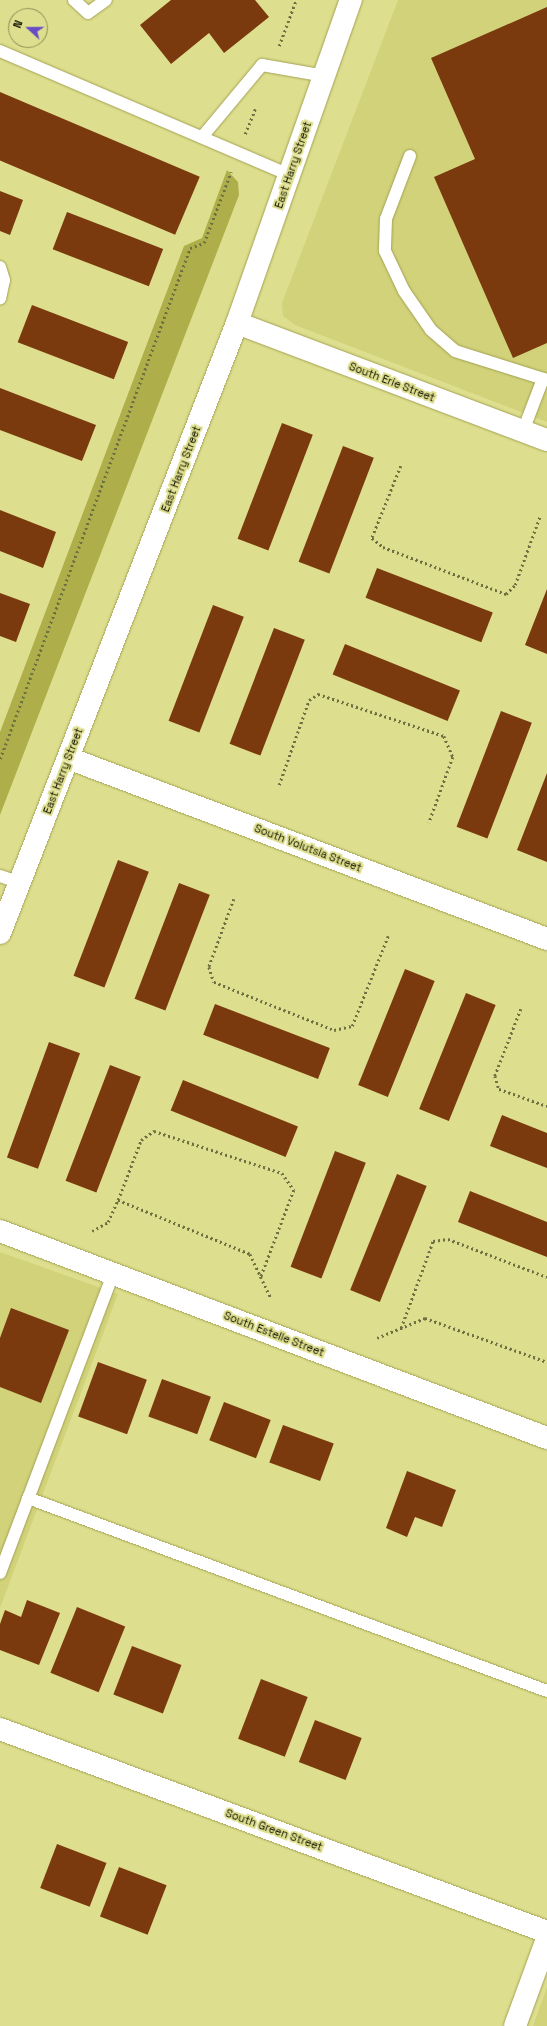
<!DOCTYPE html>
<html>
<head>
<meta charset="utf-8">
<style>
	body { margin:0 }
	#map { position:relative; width:547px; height:2026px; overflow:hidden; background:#dedf8e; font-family:"Space Grotesk",sans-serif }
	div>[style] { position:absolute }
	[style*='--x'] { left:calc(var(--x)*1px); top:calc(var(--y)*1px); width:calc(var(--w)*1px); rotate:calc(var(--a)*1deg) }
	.built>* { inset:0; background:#d2d27a }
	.green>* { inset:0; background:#aeae4b }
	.building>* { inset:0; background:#7b390e; transform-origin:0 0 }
	.path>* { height:2.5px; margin-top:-1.25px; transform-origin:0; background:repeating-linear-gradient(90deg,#6f7042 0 2px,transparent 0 5px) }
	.roads { filter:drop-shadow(0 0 1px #a3a254) drop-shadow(0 0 1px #a3a254) }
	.lane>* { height:12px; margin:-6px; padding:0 6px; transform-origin:6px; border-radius:6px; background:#fff }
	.street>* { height:22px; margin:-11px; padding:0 11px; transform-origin:11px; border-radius:11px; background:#fff }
	.secondary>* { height:22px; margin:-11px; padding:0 11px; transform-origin:11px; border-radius:11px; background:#fff }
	span { translate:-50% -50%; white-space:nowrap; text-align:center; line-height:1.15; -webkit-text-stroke:4px #dedf8e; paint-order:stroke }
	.street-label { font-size:11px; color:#101000 }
	.north { position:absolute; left:8px; top:8px; width:40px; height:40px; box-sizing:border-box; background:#dedf8e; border:1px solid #8c8c55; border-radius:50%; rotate:291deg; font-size:11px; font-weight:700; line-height:16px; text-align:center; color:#101000 }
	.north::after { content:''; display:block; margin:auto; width:14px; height:18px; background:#674cc5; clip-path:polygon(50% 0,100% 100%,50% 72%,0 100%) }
</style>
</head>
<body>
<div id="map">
	<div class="built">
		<div style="clip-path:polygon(398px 0,547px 0,547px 422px,295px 325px,283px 316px,282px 303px)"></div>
		<div style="clip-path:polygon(0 1252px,118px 1294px,0 1608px)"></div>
		<div style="clip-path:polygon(547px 1987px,547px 2026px,533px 2026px)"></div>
	</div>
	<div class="green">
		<div style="clip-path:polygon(227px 170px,238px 182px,239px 195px,0 815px,0 732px,184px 246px,202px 238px)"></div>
	</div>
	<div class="building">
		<div style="clip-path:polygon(171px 0,255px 0,269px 17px,224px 53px,209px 33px,171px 64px,140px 25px)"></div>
		<div style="clip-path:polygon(547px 7px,547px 343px,513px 358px,434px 177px,475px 159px,431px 58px)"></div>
		<div style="left:0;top:92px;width:217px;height:63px;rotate:23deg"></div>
		<div style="clip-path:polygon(0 191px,23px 200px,10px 235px,0 231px)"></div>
		<div style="left:67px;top:212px;width:103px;height:40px;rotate:21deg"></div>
		<div style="left:32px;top:305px;width:103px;height:40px;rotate:21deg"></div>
		<div style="clip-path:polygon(0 388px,96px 425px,82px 461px,0 430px)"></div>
		<div style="left:282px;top:423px;width:33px;height:124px;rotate:21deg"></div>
		<div style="left:343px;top:446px;width:33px;height:124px;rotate:21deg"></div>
		<div style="clip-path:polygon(0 510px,56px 532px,43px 568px,0 551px)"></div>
		<div style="left:377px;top:568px;width:124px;height:32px;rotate:21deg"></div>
		<div style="clip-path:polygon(547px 589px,547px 654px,525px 645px)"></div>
		<div style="clip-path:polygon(0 593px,30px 604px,16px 642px,0 636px)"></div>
		<div style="left:213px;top:605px;width:33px;height:124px;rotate:21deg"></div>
		<div style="left:274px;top:628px;width:33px;height:124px;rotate:21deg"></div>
		<div style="left:345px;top:644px;width:124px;height:33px;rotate:22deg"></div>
		<div style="left:501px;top:711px;width:33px;height:124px;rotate:21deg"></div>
		<div style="clip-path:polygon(547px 773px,547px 862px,517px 850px)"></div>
		<div style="left:118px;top:860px;width:33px;height:124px;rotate:21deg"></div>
		<div style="left:179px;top:883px;width:33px;height:124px;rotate:21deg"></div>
		<div style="left:405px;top:969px;width:32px;height:125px;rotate:22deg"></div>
		<div style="left:466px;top:993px;width:32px;height:125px;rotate:22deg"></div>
		<div style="left:215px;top:1004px;width:123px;height:33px;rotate:21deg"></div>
		<div style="left:49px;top:1042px;width:33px;height:123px;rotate:20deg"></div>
		<div style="left:110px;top:1065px;width:33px;height:124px;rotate:21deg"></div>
		<div style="left:183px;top:1080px;width:124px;height:33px;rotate:22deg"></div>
		<div style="clip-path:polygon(502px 1115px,547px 1133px,547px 1168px,490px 1146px)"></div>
		<div style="left:335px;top:1151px;width:33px;height:124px;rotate:21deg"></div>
		<div style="left:397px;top:1174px;width:32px;height:125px;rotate:22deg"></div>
		<div style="clip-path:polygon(470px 1191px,547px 1222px,547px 1257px,458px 1222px)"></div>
		<div style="clip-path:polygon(11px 1308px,69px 1330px,41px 1403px,0 1387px,0 1338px)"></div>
		<div style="left:98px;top:1362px;width:52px;height:58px;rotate:20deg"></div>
		<div style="left:162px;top:1379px;width:52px;height:40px;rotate:20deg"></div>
		<div style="left:224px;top:1402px;width:50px;height:41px;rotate:21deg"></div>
		<div style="left:283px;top:1425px;width:54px;height:40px;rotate:20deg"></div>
		<div style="clip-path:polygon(407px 1471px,456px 1490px,442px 1527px,415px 1517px,407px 1537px,386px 1528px)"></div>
		<div style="clip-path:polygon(27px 1600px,60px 1613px,39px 1665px,0 1650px,0 1624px,5px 1610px,21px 1617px)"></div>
		<div style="left:77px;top:1607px;width:52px;height:71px;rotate:22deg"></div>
		<div style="left:132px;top:1646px;width:53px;height:52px;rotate:21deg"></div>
		<div style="left:261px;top:1679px;width:50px;height:64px;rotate:21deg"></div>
		<div style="left:315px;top:1720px;width:50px;height:45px;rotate:21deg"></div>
		<div style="left:57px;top:1844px;width:53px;height:47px;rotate:21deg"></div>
		<div style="left:119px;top:1867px;width:51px;height:53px;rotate:21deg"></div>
	</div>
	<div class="path">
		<div style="--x:279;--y:46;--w:49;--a:-69.7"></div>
		<div style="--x:245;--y:134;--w:27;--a:-68"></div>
		<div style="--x:401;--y:466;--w:78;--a:111.9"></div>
		<div style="--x:372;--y:538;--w:14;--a:39"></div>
		<div style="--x:383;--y:547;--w:132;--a:20.9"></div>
		<div style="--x:506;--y:594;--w:13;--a:-45"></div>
		<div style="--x:515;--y:585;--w:73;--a:-70.1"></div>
		<div style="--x:0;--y:759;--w:545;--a:-69.6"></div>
		<div style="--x:190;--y:248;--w:15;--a:-20"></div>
		<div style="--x:204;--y:243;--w:76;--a:-69.2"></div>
		<div style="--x:279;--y:785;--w:90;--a:-70.6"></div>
		<div style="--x:309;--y:700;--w:11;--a:-34"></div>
		<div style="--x:318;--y:694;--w:133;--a:18.4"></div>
		<div style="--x:444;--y:736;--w:23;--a:67"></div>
		<div style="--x:453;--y:757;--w:70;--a:110"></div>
		<div style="--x:234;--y:899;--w:72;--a:110.2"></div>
		<div style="--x:209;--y:967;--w:16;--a:72"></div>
		<div style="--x:214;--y:982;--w:129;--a:21.8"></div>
		<div style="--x:334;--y:1030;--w:18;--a:-13"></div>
		<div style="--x:352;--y:1026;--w:97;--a:-68.2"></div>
		<div style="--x:521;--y:1009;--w:72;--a:111.2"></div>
		<div style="--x:495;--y:1076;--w:14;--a:73"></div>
		<div style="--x:499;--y:1089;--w:51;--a:19.5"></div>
		<div style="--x:118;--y:1200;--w:64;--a:-69"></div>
		<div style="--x:141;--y:1140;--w:16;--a:-35"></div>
		<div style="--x:154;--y:1131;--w:135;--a:18.2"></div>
		<div style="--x:282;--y:1173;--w:21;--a:55"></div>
		<div style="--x:294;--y:1190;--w:93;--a:110.8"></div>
		<div style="--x:92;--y:1231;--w:18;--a:-29"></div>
		<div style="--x:108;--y:1222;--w:24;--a:-66"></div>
		<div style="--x:118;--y:1200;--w:143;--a:22.2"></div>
		<div style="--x:250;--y:1254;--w:49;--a:64.5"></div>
		<div style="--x:401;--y:1328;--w:93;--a:-69.8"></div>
		<div style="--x:433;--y:1241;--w:15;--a:-8"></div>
		<div style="--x:448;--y:1239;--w:106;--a:21"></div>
		<div style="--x:377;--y:1338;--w:52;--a:-22.6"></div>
		<div style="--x:425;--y:1318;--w:130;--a:19.8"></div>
	</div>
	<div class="roads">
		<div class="lane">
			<div style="--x:74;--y:0;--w:19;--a:43"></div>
			<div style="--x:88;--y:13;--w:22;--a:-36"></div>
			<div style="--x:0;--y:51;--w:315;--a:23.2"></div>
			<div style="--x:202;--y:137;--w:94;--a:-50.2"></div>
			<div style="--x:262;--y:65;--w:64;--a:9.9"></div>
			<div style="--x:410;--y:156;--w:67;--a:110.9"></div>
			<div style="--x:386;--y:219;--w:32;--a:92"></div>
			<div style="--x:385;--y:251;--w:44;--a:64.6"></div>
			<div style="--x:404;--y:291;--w:47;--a:55.3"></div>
			<div style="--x:431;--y:330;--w:32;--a:41"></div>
			<div style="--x:455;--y:351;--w:96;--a:17.5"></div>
			<div style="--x:0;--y:267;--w:14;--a:73"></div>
			<div style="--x:4;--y:280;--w:19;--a:102"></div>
			<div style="--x:523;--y:431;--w:56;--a:-69"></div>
			<div style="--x:0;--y:876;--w:21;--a:19"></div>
			<div style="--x:28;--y:1498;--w:554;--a:20.4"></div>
			<div style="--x:0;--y:1573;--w:320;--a:-69.3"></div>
		</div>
		<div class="street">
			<div style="--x:237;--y:323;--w:331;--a:20.7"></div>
			<div style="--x:68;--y:758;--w:512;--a:20.7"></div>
			<div style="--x:0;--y:1231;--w:585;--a:20.73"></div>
			<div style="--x:0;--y:1729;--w:583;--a:20.36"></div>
			<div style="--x:515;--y:2026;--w:93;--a:-69.8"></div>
		</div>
		<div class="secondary">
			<div style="--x:0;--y:933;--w:654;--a:-68.77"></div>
			<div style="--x:237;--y:323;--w:343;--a:-70.6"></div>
		</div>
	</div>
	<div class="street-label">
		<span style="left:293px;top:165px;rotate:-71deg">East Harry Street</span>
		<span style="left:392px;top:382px;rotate:21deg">South Erie Street</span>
		<span style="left:181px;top:469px;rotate:-69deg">East Harry Street</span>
		<span style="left:63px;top:771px;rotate:-69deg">East Harry Street</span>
		<span style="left:308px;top:848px;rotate:21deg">South Volutsia Street</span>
		<span style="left:274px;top:1334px;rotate:21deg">South Estelle Street</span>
		<span style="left:274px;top:1830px;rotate:20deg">South Green Street</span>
	</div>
	<div class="north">N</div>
</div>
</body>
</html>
